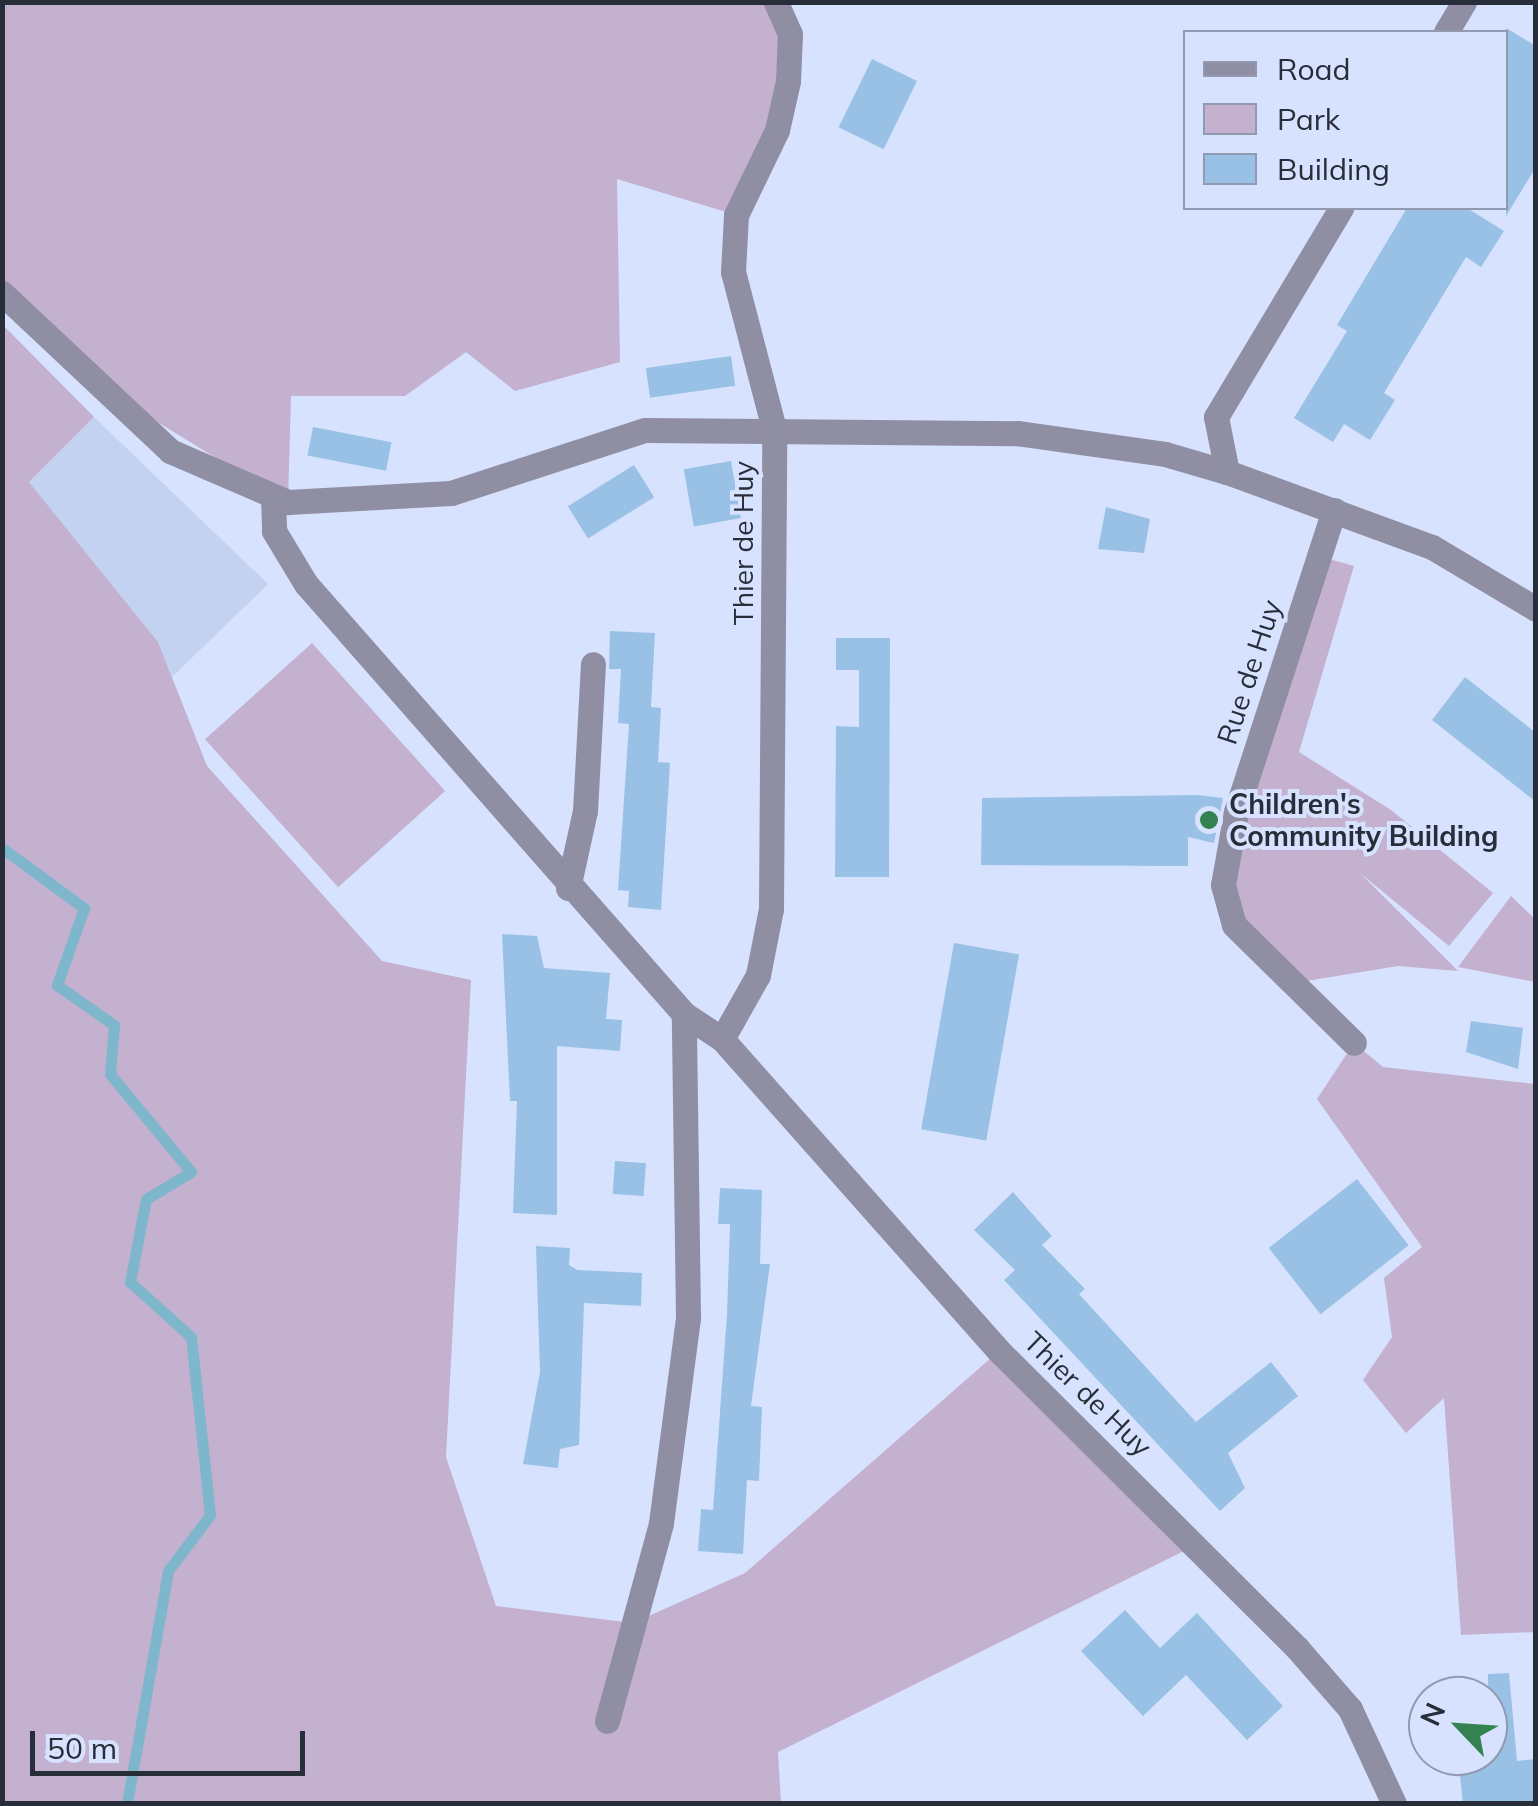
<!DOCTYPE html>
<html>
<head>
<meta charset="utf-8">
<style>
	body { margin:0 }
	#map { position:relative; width:1538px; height:1806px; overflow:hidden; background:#d7e2fe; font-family:Mulish,sans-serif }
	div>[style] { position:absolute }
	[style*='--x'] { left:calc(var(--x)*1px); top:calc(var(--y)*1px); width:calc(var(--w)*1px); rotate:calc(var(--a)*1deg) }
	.built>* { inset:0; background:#c4d2f1 }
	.green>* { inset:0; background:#c4b0cf; transform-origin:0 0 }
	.stream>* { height:11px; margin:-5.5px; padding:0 5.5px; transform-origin:5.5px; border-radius:5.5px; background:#7eb7cc }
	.building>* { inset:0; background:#99c1e5; transform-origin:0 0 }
	.minor>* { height:25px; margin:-12.5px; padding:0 12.5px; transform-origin:12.5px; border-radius:12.5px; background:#908ea2 }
	.dots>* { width:28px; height:28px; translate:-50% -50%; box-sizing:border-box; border:5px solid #d7e2fe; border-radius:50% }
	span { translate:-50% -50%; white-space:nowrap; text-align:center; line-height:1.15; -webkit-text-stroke:8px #d7e2fe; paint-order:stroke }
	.street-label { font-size:28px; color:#282d3a }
	.poi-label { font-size:28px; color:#282d3a; font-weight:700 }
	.left { translate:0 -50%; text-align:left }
	.frame { position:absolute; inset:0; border:5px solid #282d3a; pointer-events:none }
	.legend { position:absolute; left:1183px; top:30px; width:325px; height:180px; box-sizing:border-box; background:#d7e2fe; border:2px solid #919ab0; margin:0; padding:12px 18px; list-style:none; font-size:30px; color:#282d3a }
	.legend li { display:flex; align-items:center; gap:20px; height:50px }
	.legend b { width:50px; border:2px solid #919ab0 }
	.north { position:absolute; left:1408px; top:1676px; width:100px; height:100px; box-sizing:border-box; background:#d7e2fe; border:2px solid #919ab0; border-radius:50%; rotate:295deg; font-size:28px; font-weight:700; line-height:40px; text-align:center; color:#282d3a }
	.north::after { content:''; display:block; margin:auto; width:35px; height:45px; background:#348151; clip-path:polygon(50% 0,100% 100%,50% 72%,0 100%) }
	.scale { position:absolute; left:30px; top:1731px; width:275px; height:45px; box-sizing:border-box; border:5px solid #282d3a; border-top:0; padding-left:12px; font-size:30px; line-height:35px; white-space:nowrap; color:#282d3a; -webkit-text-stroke:8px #d7e2fe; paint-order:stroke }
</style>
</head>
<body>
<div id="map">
	<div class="built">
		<div style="clip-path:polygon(94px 417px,268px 584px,172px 677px,158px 642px,29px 482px)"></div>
	</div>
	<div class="green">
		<div style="clip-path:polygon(776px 2px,790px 34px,777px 130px,736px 215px,617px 179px,620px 362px,515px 391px,466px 352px,405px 396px,291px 396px,288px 502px,107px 391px,3px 293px,2px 3px)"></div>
		<div style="clip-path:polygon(2px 324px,94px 417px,29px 482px,158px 642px,207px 766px,382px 961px,471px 980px,446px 1457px,496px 1606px,633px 1623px,745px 1573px,999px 1351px,1200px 1543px,778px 1752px,781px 1803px,3px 1803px)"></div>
		<div style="clip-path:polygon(1318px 556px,1354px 566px,1299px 752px,1391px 810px,1493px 893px,1449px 946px,1360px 873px,1458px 971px,1398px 966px,1294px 983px,1234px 925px,1236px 812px)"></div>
		<div style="left:312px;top:643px;width:199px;height:144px;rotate:48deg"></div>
		<div style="clip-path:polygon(1511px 896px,1535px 919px,1535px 982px,1458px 967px)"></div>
		<div style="clip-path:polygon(1354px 1043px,1383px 1067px,1535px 1084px,1535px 1632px,1461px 1635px,1444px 1398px,1406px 1433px,1363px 1380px,1392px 1337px,1384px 1278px,1422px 1247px,1317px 1099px)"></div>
	</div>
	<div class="stream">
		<div style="--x:2;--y:848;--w:102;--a:36.2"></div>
		<div style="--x:84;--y:908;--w:82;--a:109.3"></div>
		<div style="--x:57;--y:985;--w:70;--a:35.1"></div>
		<div style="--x:114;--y:1025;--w:49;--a:94.7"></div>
		<div style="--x:110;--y:1074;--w:127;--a:50.4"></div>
		<div style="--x:191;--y:1172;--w:52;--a:149"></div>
		<div style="--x:146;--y:1199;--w:85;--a:100.9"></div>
		<div style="--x:130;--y:1282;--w:82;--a:42"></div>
		<div style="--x:191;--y:1337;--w:179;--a:83.9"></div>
		<div style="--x:210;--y:1515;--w:70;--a:126.9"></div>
		<div style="--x:168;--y:1571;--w:237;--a:100"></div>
	</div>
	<div class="building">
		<div style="clip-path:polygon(1506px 28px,1536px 46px,1536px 167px,1506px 216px)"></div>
		<div style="left:872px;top:59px;width:50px;height:76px;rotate:26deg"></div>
		<div style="clip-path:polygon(1407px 208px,1467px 208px,1504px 231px,1481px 267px,1466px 257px,1384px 393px,1395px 400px,1370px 440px,1344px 424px,1333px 442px,1294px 418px,1347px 331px,1337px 325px)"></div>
		<div style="left:731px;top:356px;width:30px;height:86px;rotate:82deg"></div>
		<div style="left:313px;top:427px;width:80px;height:29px;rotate:11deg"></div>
		<div style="left:731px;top:461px;width:58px;height:48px;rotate:80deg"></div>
		<div style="left:634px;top:465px;width:38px;height:78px;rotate:58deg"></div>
		<div style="clip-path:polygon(1106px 507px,1150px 519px,1144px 553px,1098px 549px)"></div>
		<div style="clip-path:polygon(610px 631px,655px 633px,651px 707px,661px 708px,658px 762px,670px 763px,661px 910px,628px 907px,629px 891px,618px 890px,629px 724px,618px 723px,621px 669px,609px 669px)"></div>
		<div style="clip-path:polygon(836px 638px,890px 638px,889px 877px,835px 877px,836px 726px,859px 727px,859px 670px,836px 670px)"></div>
		<div style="clip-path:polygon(1465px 677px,1536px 733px,1536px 802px,1432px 720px)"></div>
		<div style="clip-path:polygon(1198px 795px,1223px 798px,1214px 843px,1188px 837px,1188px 866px,981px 865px,982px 798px)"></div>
		<div style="clip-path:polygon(502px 934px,537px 936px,544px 968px,610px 973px,606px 1019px,622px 1020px,620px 1051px,557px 1046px,557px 1215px,513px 1213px,517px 1101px,510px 1101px)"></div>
		<div style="left:954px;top:943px;width:66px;height:189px;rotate:10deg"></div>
		<div style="clip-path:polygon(1471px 1021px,1523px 1028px,1518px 1069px,1466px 1052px)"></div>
		<div style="left:615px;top:1161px;width:31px;height:33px;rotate:4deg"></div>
		<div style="left:1357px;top:1179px;width:84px;height:112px;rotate:52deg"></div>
		<div style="clip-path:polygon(720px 1188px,762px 1190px,760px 1264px,770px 1264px,751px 1406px,762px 1407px,759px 1481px,747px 1480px,743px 1554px,698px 1551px,701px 1509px,713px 1510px,727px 1314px,730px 1224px,718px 1224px)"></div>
		<div style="clip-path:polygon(1013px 1192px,1052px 1236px,1042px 1245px,1085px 1289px,1079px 1294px,1196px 1422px,1271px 1362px,1298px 1396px,1228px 1453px,1245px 1488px,1220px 1511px,1004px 1280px,1015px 1270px,974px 1230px)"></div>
		<div style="clip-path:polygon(536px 1246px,570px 1248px,569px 1265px,577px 1270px,642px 1273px,641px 1306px,584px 1303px,579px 1445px,560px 1449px,558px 1468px,523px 1464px,540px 1372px)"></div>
		<div style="clip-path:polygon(1125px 1610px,1160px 1648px,1197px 1613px,1283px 1706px,1247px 1740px,1186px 1675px,1143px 1716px,1081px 1651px)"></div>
		<div style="clip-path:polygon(1509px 1673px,1517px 1761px,1536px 1759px,1536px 1804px,1463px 1804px,1459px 1767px,1488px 1764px,1488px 1674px)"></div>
	</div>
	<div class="minor">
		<div style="--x:1446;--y:32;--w:35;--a:-59"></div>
		<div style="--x:2;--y:293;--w:231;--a:43.2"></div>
		<div style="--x:170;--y:451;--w:129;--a:23.4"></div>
		<div style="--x:288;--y:502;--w:163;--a:-3.2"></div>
		<div style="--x:451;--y:493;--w:204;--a:-18"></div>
		<div style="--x:645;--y:430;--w:372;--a:0.5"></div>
		<div style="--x:1017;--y:433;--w:149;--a:8.1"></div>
		<div style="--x:1165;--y:454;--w:65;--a:16.2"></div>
		<div style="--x:1227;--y:472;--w:218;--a:20.1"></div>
		<div style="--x:1432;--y:547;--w:121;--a:30.8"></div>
		<div style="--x:1227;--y:472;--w:56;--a:-101.3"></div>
		<div style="--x:1216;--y:417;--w:244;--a:-59.1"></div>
		<div style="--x:273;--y:498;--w:33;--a:88"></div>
		<div style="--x:274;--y:531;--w:62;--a:58.9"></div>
		<div style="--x:306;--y:584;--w:573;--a:48.68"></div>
		<div style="--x:684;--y:1014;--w:45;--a:33.3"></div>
		<div style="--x:722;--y:1039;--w:417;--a:48.4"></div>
		<div style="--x:999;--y:1351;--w:421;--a:44.9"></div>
		<div style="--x:1297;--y:1648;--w:81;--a:49"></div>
		<div style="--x:1350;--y:1709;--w:105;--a:65.1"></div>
		<div style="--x:1334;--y:510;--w:318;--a:108"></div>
		<div style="--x:1236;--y:812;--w:74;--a:100.1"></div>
		<div style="--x:1223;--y:885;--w:41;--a:74.6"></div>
		<div style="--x:1234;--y:925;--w:168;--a:44.5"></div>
		<div style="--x:568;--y:888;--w:79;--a:-77.6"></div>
		<div style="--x:585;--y:811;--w:147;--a:-86.9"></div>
		<div style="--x:722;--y:1039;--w:73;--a:-60.6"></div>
		<div style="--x:758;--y:975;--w:67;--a:-78.9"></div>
		<div style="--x:771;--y:909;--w:480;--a:-89.6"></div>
		<div style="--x:774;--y:429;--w:162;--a:-104.6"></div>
		<div style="--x:733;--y:272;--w:57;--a:-87"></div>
		<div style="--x:736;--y:215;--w:94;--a:-64.2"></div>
		<div style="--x:777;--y:130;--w:50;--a:-77.3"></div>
		<div style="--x:788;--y:81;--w:47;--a:-87.6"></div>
		<div style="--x:790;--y:34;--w:35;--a:-114"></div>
		<div style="--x:607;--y:1721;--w:205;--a:-74.7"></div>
		<div style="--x:661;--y:1523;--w:208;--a:-82.5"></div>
		<div style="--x:688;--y:1317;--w:303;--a:-90.8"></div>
	</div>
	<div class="dots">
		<div style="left:1209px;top:820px;background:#348151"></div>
	</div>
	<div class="street-label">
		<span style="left:743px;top:543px;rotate:-90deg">Thier de Huy</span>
		<span style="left:1249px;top:672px;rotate:-72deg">Rue de Huy</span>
		<span style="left:1088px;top:1394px;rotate:44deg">Thier de Huy</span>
	</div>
	<div class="poi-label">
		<span class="left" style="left:1229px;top:820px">Children's<br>Community Building</span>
	</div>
	<div class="frame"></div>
	<ul class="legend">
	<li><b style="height:12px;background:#908ea2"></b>Road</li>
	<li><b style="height:28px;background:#c4b0cf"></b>Park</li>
	<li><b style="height:28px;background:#99c1e5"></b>Building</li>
	</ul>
	<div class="north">N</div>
	<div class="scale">50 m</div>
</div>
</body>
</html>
